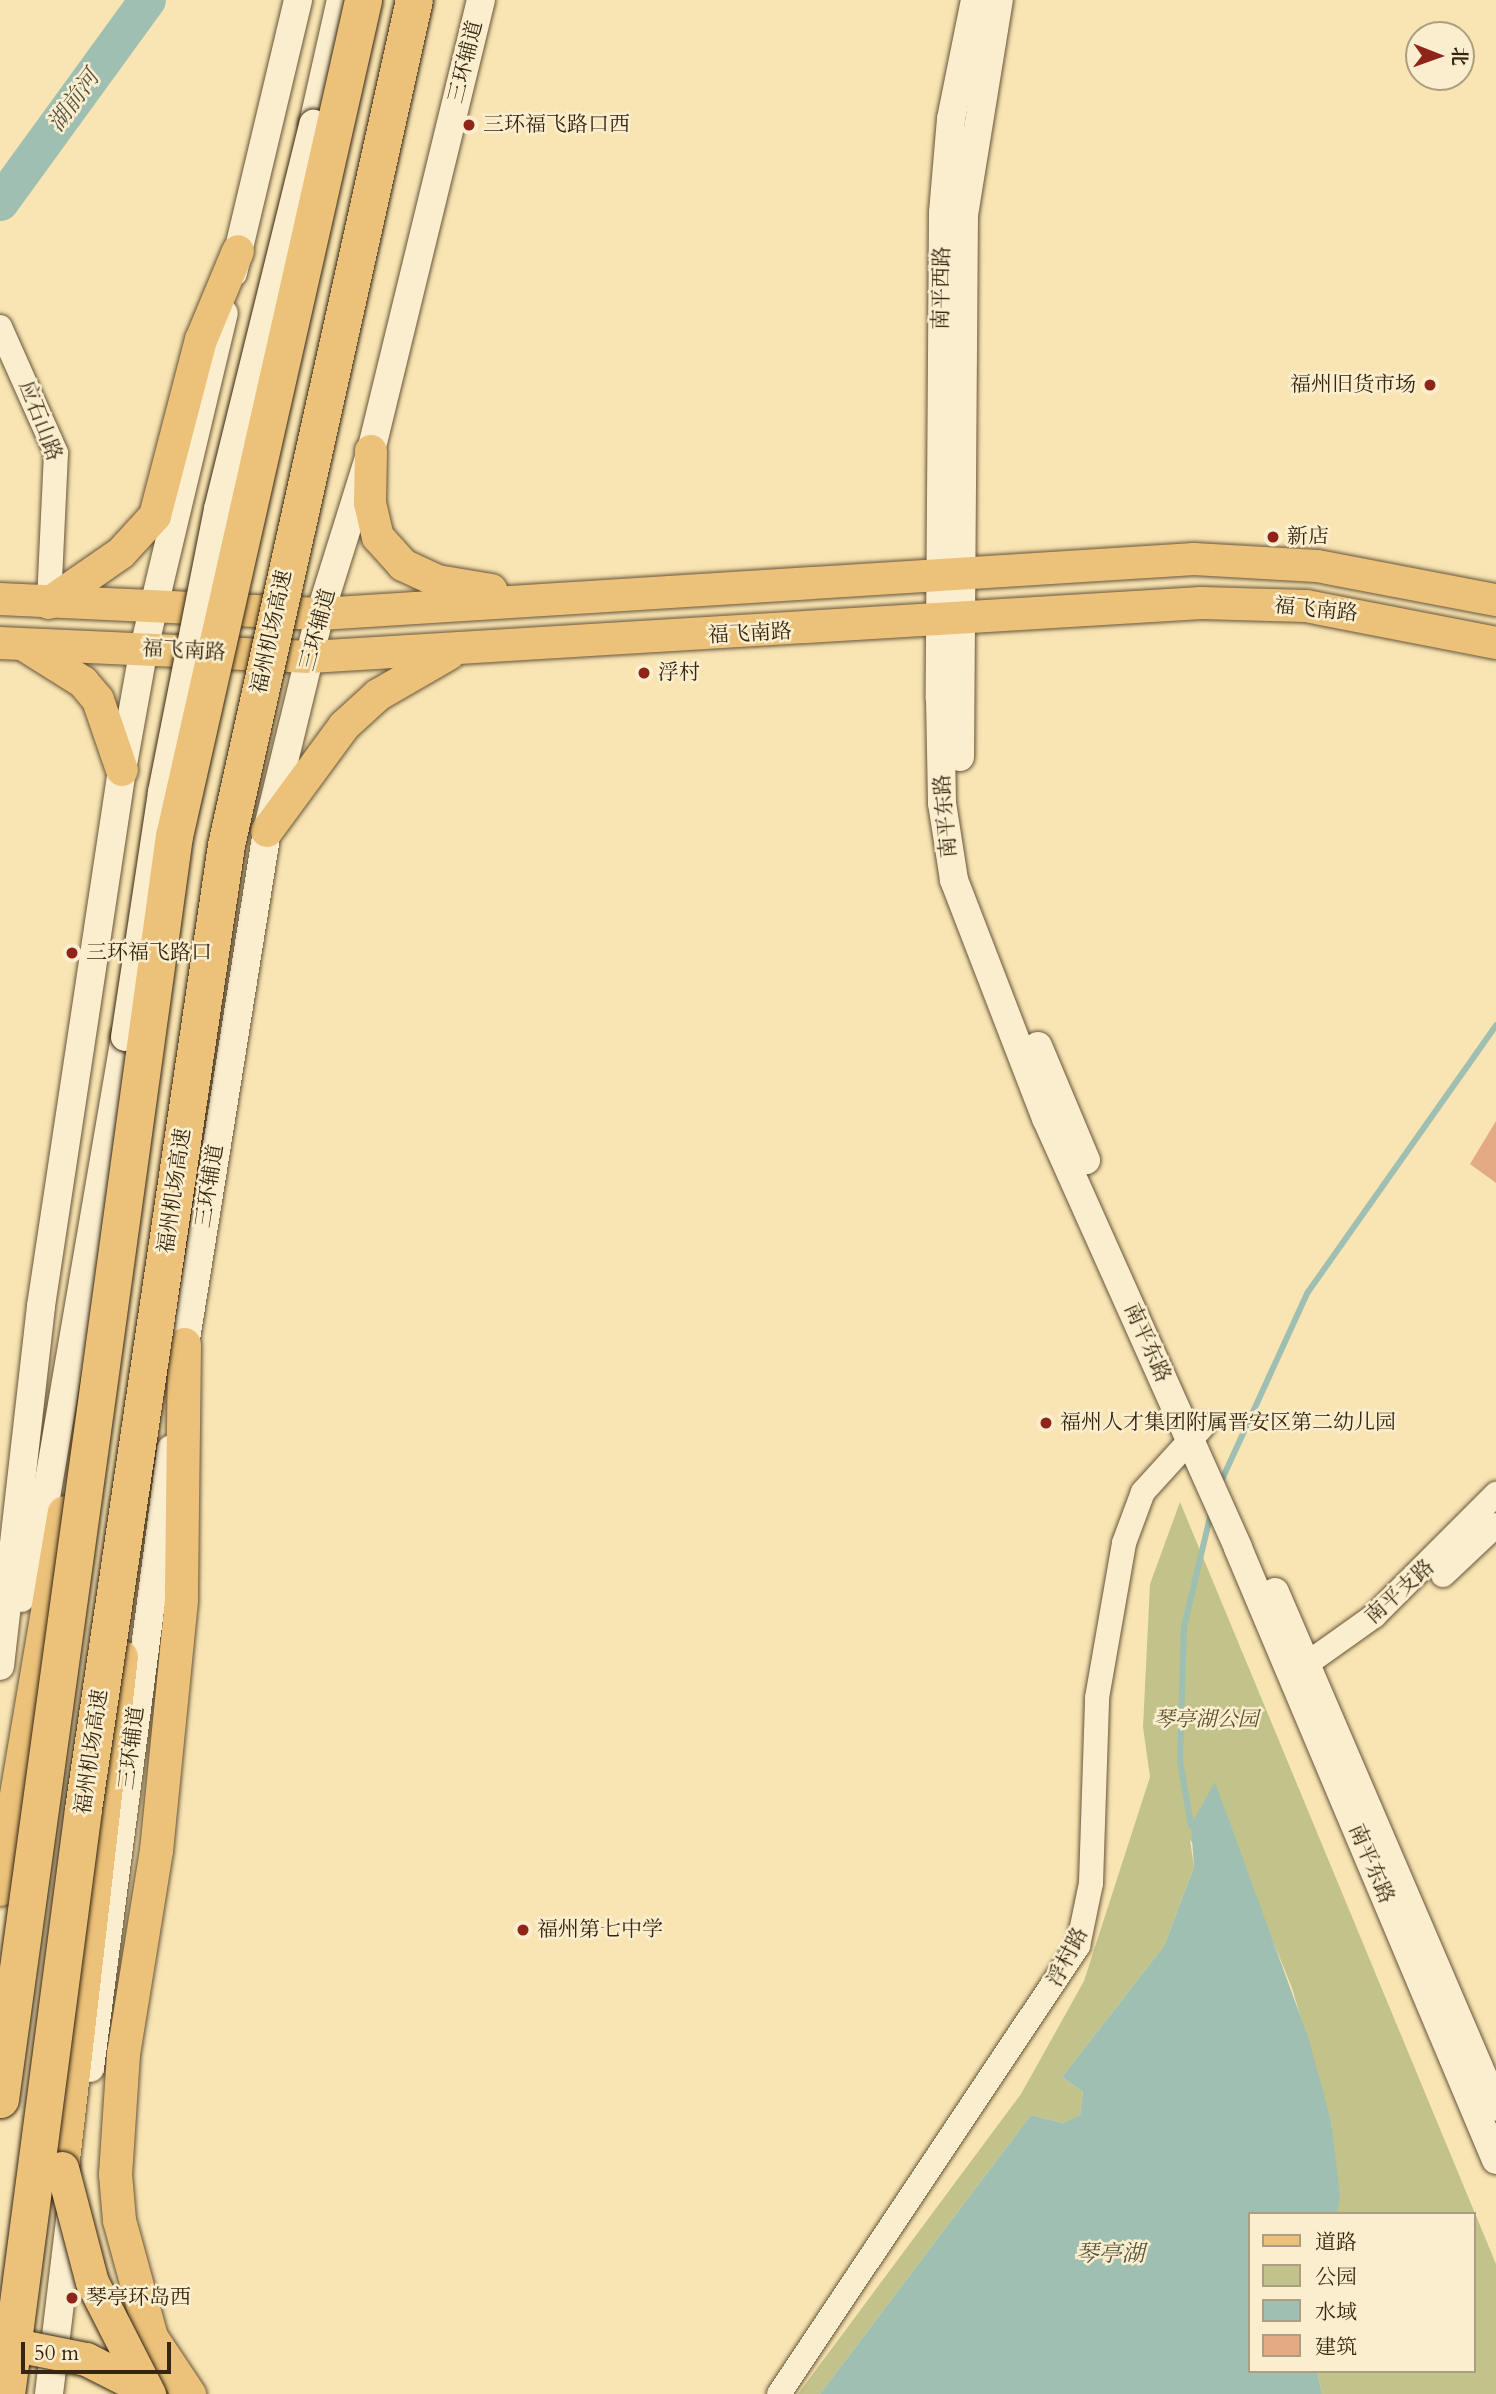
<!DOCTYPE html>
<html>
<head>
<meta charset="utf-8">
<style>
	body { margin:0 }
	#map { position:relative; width:1496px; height:2394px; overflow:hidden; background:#f9e5b3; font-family:Cardo,"Noto Serif SC",serif }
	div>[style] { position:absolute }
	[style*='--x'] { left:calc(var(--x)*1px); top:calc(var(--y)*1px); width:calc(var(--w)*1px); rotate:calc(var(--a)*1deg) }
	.green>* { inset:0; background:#c1c38a }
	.water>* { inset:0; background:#9ebfb1 }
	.stream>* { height:6px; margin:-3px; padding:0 3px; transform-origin:3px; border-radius:3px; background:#9ebfb1 }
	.river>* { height:37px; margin:-18.5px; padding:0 18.5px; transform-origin:18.5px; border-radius:18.5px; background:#9ebfb1 }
	.building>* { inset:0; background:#e3aa83 }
	.roads { filter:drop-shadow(0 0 2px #67553a) drop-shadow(0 0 2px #67553a) }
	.tertiary>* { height:24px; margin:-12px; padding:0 12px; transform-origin:12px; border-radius:12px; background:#fbeece }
	.secondary>* { height:28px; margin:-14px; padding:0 14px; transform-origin:14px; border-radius:14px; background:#fbeece }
	.primary>* { height:32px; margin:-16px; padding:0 16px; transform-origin:16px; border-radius:16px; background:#ecc27a }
	.trunk>* { height:33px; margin:-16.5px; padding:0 16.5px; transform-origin:16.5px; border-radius:16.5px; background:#ecc27a }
	.bridges { filter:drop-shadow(0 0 2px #362511) drop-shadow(0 0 2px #362511) }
	.secondary-bridge>* { height:28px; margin:-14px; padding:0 14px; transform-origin:14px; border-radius:14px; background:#fbeece }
	.trunk-bridge>* { height:33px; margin:-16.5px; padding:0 16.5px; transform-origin:16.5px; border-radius:16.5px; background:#ecc27a }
	.motorway-bridge>* { height:37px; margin:-18.5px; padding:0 18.5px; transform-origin:18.5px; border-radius:18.5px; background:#ecc27a }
	.dots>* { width:19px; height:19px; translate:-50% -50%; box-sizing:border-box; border:4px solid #fbeece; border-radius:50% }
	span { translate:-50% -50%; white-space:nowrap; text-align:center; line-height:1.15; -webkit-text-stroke:5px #fbeece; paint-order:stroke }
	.street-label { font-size:21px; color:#362511 }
	.poi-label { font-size:21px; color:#362511 }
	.left { translate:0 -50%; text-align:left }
	.right { translate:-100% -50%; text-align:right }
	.park-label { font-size:21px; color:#594c2f; font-style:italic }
	.water-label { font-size:23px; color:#555341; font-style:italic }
	.legend { position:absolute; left:1248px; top:2212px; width:228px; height:161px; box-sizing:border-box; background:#fbeece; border:2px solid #ac9e82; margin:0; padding:9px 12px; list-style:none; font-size:21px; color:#362511 }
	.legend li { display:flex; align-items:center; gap:14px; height:35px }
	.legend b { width:35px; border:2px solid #ac9e82 }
	.north { position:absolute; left:1405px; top:21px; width:70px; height:70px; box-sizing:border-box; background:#fbeece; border:2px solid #ac9e82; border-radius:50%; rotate:91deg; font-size:19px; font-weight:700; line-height:28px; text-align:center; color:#362511 }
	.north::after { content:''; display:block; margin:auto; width:24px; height:32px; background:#8f2418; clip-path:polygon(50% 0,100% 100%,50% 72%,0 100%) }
	.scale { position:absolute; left:21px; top:2342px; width:150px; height:32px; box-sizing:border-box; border:4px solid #362511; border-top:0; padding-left:9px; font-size:21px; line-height:24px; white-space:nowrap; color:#362511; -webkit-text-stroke:5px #fbeece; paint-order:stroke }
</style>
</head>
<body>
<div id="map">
	<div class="green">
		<div style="clip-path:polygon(1180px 1502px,1496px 2264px,1496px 2394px,1322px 2394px,1317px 2371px,1473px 2371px,1473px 2214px,1337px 2214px,1331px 2120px,1292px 1988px,1266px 1924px,1190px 1840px,1194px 1867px,1164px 1946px,1062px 2077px,1083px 2092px,1080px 2115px,1063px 2123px,1031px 2115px,820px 2394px,798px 2394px,1021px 2094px,1084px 1981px,1150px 1777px,1143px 1727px,1150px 1584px)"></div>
	</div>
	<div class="water">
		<div style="clip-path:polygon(1215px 1782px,1308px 2037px,1331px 2120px,1340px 2196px,1337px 2214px,1249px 2214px,1249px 2371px,1317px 2371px,1322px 2394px,820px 2394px,1031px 2115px,1063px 2123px,1080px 2115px,1083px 2092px,1062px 2077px,1164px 1946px,1194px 1867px,1191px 1825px)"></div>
	</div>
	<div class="stream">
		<div style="--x:1219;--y:1486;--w:213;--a:-65.4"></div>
		<div style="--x:1308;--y:1292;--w:327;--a:-54.8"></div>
		<div style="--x:1191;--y:1825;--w:65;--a:-99.8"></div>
		<div style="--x:1180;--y:1761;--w:134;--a:-88.3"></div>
		<div style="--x:1184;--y:1627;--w:117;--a:-76.7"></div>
	</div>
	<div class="river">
		<div style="--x:0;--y:202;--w:250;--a:-54"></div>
	</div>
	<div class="building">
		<div style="clip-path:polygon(1496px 1121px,1496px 1183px,1470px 1164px)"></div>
	</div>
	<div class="roads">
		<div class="tertiary">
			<div style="--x:0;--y:327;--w:138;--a:66"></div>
			<div style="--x:56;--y:453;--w:150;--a:92.7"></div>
			<div style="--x:1443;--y:1575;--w:73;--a:-43.3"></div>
			<div style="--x:1291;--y:1675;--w:102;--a:-35.4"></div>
			<div style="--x:1374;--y:1616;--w:173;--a:-45"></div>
			<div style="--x:779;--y:2394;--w:539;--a:-56.28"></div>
			<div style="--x:1078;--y:1946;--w:64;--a:-78.3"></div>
			<div style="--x:1091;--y:1883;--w:185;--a:-88.1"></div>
			<div style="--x:1097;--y:1698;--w:157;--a:-80.1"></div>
			<div style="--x:1124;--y:1543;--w:54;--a:-69.6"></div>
			<div style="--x:1143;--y:1492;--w:89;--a:-47.7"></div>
		</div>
		<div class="secondary">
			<div style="--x:975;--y:0;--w:121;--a:101.4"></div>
			<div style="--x:951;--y:119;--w:94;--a:94.9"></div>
			<div style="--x:943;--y:213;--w:485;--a:90.4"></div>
			<div style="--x:940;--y:698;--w:105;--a:88.9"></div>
			<div style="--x:942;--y:803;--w:78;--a:81.1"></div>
			<div style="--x:954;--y:880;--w:255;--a:68.9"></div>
			<div style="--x:1046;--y:1118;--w:471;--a:65.9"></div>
			<div style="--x:1238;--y:1548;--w:664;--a:67.14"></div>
			<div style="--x:313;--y:124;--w:127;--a:-77.3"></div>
			<div style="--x:233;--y:273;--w:281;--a:-76.6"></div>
			<div style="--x:960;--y:757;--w:542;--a:-89.58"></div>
			<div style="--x:964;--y:215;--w:218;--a:-80.8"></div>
			<div style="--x:1038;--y:1046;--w:124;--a:67.2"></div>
			<div style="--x:182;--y:1364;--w:540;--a:-80.94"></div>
			<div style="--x:267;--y:831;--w:223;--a:-76.3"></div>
			<div style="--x:320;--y:614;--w:171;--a:-72.6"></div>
			<div style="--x:371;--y:451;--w:464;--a:-76.3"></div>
			<div style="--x:1275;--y:1592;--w:560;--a:66.77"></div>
			<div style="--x:21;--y:1598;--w:45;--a:-70.3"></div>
			<div style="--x:36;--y:1556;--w:527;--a:-80.27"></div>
			<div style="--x:0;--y:1666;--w:362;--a:-83.5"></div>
			<div style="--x:41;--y:1306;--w:542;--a:-81.41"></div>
			<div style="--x:122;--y:770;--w:124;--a:-79.8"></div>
			<div style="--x:144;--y:648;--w:344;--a:-76.6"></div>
			<div style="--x:90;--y:2068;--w:624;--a:-82.54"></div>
			<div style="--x:49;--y:2394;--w:182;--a:-83.1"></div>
		</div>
		<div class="primary">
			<div style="--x:371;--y:451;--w:52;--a:91.1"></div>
			<div style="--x:370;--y:503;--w:35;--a:77"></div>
			<div style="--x:378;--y:537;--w:38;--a:48"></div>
			<div style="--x:403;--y:565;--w:38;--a:25"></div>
			<div style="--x:437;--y:581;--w:55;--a:9.5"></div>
			<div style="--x:0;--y:599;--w:320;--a:2.7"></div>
			<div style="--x:320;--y:614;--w:876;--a:-3.6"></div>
			<div style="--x:1194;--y:559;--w:123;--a:3.3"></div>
			<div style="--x:1317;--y:566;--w:182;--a:10.8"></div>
			<div style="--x:49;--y:603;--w:88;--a:-34.8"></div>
			<div style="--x:121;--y:553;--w:50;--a:-47.4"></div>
			<div style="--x:155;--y:516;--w:182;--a:-75.4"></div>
			<div style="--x:201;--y:340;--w:96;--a:-67.4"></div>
			<div style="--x:0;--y:643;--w:310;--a:2.6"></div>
			<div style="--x:310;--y:657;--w:893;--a:-3.47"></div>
			<div style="--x:1201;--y:603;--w:105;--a:1.6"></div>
			<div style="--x:1306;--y:606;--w:194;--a:11"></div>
			<div style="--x:24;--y:645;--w:70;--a:32.1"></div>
			<div style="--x:83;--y:682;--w:23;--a:50"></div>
			<div style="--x:98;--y:700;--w:74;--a:71.1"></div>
			<div style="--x:267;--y:831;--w:130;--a:-53.7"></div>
			<div style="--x:344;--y:726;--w:46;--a:-42.4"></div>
			<div style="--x:378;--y:695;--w:82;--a:-30"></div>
		</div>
		<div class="trunk">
			<div style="--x:184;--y:1344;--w:256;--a:90.7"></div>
			<div style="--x:181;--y:1600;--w:251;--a:95.7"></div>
			<div style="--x:156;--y:1850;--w:207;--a:99.2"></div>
			<div style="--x:123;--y:2054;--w:120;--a:93.8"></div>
			<div style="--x:115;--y:2174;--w:46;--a:85"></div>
			<div style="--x:119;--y:2220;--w:121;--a:74.7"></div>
			<div style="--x:151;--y:2337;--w:69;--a:56.3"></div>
			<div style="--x:0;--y:1889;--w:382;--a:-80.4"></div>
			<div style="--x:62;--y:2168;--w:515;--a:-83.43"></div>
		</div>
	</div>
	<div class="bridges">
		<div class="secondary-bridge">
			<div style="--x:125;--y:1037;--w:248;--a:-81.4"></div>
			<div style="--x:162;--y:792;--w:288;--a:-78.8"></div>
			<div style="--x:218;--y:509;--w:397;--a:-76.1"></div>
		</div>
		<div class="trunk-bridge">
			<div style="--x:62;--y:2168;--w:118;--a:75.3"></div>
			<div style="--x:92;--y:2282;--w:126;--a:63"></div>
			<div style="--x:0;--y:2342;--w:88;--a:11.2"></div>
			<div style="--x:86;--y:2359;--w:68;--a:26.9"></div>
		</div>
		<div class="motorway-bridge">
			<div style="--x:0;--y:2099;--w:1275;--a:-82.16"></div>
			<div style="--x:174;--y:836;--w:857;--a:-77.26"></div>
			<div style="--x:6;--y:2394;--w:590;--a:-82.5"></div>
			<div style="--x:83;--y:1809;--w:975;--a:-81.56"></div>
			<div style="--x:226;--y:845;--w:866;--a:-77.46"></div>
		</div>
	</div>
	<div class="dots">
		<div style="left:469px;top:125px;background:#8f2418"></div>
		<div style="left:1430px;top:385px;background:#8f2418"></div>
		<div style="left:1273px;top:537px;background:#8f2418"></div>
		<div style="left:644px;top:673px;background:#8f2418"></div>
		<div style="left:72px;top:953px;background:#8f2418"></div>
		<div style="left:1046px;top:1423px;background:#8f2418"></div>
		<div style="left:523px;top:1930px;background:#8f2418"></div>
		<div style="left:72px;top:2298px;background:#8f2418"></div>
	</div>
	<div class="street-label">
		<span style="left:466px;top:62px;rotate:-76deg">三环辅道</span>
		<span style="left:942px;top:288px;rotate:-89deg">南平西路</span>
		<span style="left:40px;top:421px;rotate:69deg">应石山路</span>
		<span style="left:1316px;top:610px;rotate:6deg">福飞南路</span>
		<span style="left:318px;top:630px;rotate:-75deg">三环辅道</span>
		<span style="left:272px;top:632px;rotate:-78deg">福州机场高速</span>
		<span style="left:750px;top:634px;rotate:-3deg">福飞南路</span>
		<span style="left:184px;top:651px;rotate:3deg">福飞南路</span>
		<span style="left:946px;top:816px;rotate:-95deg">南平东路</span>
		<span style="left:210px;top:1186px;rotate:-81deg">三环辅道</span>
		<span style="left:175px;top:1191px;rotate:-82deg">福州机场高速</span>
		<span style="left:1147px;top:1343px;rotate:66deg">南平东路</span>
		<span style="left:1400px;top:1592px;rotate:-42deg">南平支路</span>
		<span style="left:132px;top:1748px;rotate:-83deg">三环辅道</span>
		<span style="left:92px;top:1752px;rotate:-82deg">福州机场高速</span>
		<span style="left:1371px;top:1864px;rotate:67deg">南平东路</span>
		<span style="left:1068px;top:1957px;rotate:-63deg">浮村路</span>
	</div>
	<div class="poi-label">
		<span class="left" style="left:483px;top:125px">三环福飞路口西</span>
		<span class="right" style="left:1416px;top:385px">福州旧货市场</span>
		<span class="left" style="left:1287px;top:537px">新店</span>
		<span class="left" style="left:658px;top:673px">浮村</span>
		<span class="left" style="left:86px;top:953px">三环福飞路口</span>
		<span class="left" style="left:1060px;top:1423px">福州人才集团附属晋安区第二幼儿园</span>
		<span class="left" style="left:537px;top:1930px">福州第七中学</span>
		<span class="left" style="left:86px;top:2298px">琴亭环岛西</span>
	</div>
	<div class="park-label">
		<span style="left:1206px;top:1720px">琴亭湖公园</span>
	</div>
	<div class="water-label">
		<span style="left:74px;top:101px;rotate:-54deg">湖前河</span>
		<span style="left:1110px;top:2254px">琴亭湖</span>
	</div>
	<ul class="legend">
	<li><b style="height:9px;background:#ecc27a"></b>道路</li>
	<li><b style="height:19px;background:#c1c38a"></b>公园</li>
	<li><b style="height:19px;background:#9ebfb1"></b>水域</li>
	<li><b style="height:19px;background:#e3aa83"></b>建筑</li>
	</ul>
	<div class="north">北</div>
	<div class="scale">50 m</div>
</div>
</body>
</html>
